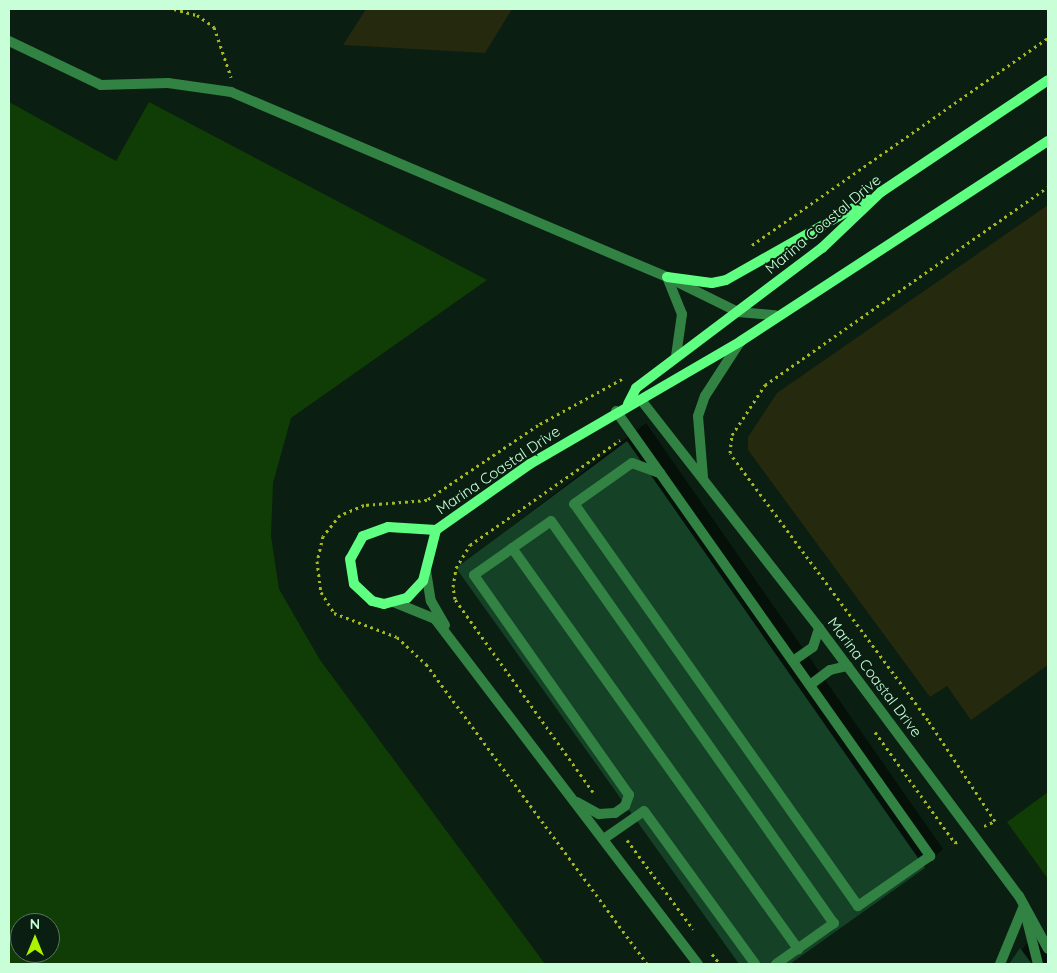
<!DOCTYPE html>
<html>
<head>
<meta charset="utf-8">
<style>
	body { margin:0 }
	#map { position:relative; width:1057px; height:973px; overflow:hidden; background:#0a1e11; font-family:Quicksand,sans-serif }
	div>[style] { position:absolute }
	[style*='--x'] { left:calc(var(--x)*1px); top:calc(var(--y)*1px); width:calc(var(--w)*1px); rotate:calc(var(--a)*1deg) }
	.green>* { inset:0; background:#25290d }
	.water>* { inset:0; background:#0f3d05 }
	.shadow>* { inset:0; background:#0007 }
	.building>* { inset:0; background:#154126 }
	.path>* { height:3px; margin-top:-1.5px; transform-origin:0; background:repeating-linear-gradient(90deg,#a5b822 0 2.5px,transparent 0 6.5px) }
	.lane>* { height:10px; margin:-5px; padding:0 5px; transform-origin:5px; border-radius:5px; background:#318243 }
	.street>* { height:10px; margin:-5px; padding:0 5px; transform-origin:5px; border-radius:5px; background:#318243 }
	.secondary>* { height:10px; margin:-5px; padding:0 5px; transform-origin:5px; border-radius:5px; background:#5fff81 }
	span { translate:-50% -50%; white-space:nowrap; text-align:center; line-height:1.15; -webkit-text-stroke:4px #0a1e11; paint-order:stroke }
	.street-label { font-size:15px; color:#c8ffd8 }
	.frame { position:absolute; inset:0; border:10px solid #c8ffd8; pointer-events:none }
	.north { position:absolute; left:10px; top:913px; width:50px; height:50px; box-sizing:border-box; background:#0a1e11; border:1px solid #567861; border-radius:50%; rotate:0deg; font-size:14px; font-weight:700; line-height:20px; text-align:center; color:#c8ffd8 }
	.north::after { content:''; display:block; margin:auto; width:18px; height:22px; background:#adf300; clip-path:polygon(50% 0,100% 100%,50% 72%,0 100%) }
</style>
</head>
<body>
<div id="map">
	<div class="green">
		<div style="clip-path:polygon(366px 9px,512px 9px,485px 53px,343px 45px)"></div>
		<div style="clip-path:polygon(1048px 205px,1048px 665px,971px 720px,947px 686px,930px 697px,748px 450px,748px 437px,777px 393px)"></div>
	</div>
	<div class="water">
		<div style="clip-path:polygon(evenodd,9px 102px,116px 161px,149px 102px,487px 280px,291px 418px,273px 483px,271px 536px,279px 589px,320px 660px,545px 964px,9px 964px,9px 102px,20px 923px,50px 923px,50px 953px,20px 953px,20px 923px)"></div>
		<div style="clip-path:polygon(1048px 792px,1048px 879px,1007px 822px)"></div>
	</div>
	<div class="shadow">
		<div style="clip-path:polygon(646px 423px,943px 849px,924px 867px,788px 964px,741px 964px,458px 568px)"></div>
		<div style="clip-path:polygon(1034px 935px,1048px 956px,1048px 964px,1010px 964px)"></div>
	</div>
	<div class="building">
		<div style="clip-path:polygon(627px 441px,925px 868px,790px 964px,739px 964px,456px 568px)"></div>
		<div style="clip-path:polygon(1020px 948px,1032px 964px,1009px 964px)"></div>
	</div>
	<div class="path">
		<div style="--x:174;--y:9;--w:24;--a:15"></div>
		<div style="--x:197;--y:15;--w:21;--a:35"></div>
		<div style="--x:214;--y:27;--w:53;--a:71.2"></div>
		<div style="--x:752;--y:245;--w:361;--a:-35"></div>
		<div style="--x:622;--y:379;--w:96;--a:151.3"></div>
		<div style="--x:538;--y:425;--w:134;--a:146"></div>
		<div style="--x:427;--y:500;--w:63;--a:175.5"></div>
		<div style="--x:364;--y:505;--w:26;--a:157"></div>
		<div style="--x:340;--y:515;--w:27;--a:129"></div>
		<div style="--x:323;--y:536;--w:26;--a:103"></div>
		<div style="--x:317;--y:561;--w:31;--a:83"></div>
		<div style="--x:321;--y:592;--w:25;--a:58"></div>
		<div style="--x:334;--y:613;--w:67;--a:20.9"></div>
		<div style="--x:397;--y:637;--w:40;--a:43"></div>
		<div style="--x:426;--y:664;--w:373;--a:53.6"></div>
		<div style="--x:875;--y:732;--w:137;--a:54.2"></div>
		<div style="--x:955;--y:843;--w:5;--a:-37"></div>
		<div style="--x:593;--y:792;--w:237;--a:-125.6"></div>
		<div style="--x:455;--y:599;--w:12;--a:-99"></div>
		<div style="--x:453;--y:587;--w:19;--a:-81"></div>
		<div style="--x:456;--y:568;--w:27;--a:-59"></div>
		<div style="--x:470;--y:545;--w:183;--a:-35"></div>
		<div style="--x:984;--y:826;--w:12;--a:-24"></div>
		<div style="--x:995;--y:821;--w:121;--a:-123.6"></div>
		<div style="--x:928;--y:720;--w:332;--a:-126.6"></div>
		<div style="--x:730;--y:453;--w:18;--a:-84"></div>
		<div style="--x:732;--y:435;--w:60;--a:-56.6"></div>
		<div style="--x:765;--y:385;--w:345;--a:-35"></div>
		<div style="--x:627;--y:840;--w:111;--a:53.4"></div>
		<div style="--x:712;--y:954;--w:13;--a:51"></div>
	</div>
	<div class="lane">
		<div style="--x:9;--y:41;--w:102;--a:25.6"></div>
		<div style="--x:101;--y:85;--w:67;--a:-1.7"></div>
		<div style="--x:616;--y:411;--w:76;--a:54.6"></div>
		<div style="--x:660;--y:473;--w:469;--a:54.8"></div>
		<div style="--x:930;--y:856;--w:88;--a:145.2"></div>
		<div style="--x:858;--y:906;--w:492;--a:-125.2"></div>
		<div style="--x:574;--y:504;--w:71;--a:-35.3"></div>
		<div style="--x:632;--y:463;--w:30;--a:20"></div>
		<div style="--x:512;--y:548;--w:493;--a:54.5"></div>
		<div style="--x:793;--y:661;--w:24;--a:-35"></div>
		<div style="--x:813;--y:647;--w:20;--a:-72"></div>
		<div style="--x:810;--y:685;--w:25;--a:-37"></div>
		<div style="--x:830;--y:670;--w:18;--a:-13"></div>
		<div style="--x:577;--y:802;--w:25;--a:29"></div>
		<div style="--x:599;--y:814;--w:16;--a:-4"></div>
		<div style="--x:615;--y:813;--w:12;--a:-35"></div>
		<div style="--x:625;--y:806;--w:12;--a:-70"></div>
		<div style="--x:629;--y:795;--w:269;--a:-125.2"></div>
		<div style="--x:474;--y:575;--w:94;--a:-35"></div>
		<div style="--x:551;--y:521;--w:492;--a:54.9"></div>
		<div style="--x:834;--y:923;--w:71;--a:144.7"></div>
		<div style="--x:605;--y:838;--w:47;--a:-34.7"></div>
		<div style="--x:644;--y:811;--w:189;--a:54"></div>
	</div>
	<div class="street">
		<div style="--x:168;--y:83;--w:64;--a:8.1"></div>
		<div style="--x:231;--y:92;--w:474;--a:23"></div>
		<div style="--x:667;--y:277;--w:79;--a:26.2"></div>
		<div style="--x:738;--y:312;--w:37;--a:5"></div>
		<div style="--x:667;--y:277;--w:40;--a:68"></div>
		<div style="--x:682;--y:314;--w:42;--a:98.1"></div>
		<div style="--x:641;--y:400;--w:289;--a:52"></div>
		<div style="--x:819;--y:628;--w:334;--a:53.3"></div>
		<div style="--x:1019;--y:896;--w:60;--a:61.3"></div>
		<div style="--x:703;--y:477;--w:61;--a:-94.7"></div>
		<div style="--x:698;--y:416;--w:21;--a:-71"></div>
		<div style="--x:705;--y:396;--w:64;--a:-57.1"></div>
		<div style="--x:426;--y:571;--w:30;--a:81"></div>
		<div style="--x:431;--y:601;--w:28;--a:60"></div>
		<div style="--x:396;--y:603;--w:42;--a:22.3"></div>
		<div style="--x:435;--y:619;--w:434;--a:52.7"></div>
		<div style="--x:1026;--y:916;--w:49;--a:76"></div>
		<div style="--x:1000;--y:964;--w:61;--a:-67.7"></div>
	</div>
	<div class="secondary">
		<div style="--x:667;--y:277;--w:45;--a:7.6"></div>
		<div style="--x:712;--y:283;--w:14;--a:-12"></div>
		<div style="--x:726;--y:280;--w:164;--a:-29.5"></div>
		<div style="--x:628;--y:404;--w:18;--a:-63"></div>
		<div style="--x:636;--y:388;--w:233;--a:-37"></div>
		<div style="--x:822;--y:248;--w:81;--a:-43.5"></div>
		<div style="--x:881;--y:192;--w:201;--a:-33.8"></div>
		<div style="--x:436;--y:530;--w:48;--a:-176.4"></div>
		<div style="--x:388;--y:527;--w:27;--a:160"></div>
		<div style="--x:363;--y:536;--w:26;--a:119"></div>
		<div style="--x:350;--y:559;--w:25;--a:81"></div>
		<div style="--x:354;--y:584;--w:25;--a:43"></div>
		<div style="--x:372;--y:601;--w:12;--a:14"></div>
		<div style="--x:384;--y:604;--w:24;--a:-15"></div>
		<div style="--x:407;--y:598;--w:23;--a:-47"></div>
		<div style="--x:423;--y:581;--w:53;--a:-75.7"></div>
		<div style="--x:436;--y:530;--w:115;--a:-35.1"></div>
		<div style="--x:530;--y:464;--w:244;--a:-30.2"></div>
		<div style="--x:741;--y:341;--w:366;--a:-33.1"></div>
	</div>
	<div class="street-label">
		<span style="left:823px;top:224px;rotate:-40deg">Marina Coastal Drive</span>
		<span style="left:498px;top:470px;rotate:-34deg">Marina Coastal Drive</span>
		<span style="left:875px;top:677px;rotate:53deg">Marina Coastal Drive</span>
	</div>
	<div class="frame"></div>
	<div class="north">N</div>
</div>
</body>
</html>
